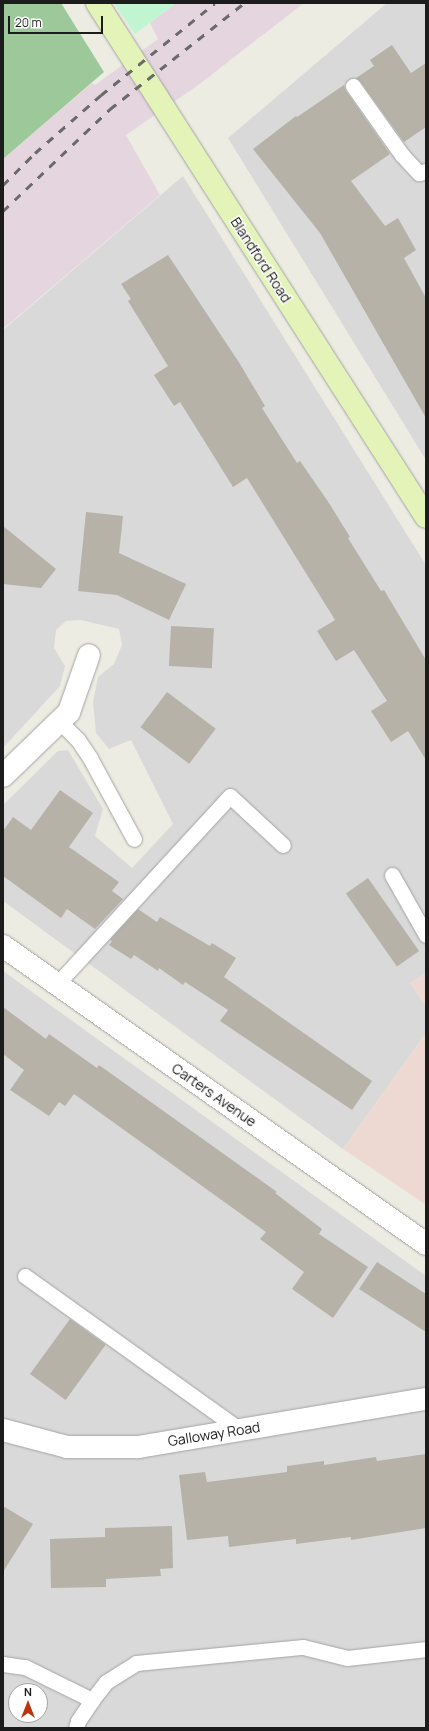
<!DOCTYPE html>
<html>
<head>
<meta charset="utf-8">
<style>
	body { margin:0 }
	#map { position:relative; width:429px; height:1731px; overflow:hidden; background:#edece2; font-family:Manrope,sans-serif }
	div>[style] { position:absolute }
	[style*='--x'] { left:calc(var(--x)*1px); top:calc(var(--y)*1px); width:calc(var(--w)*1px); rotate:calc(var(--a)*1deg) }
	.residential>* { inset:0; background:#dad9d9 }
	.commercial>* { inset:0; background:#edd9d2 }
	.industrial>* { inset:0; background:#e5d5df }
	.forest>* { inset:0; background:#9dc99a }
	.park>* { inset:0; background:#c1f5d1 }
	.building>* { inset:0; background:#b6b2a8; transform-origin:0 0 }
	.roads { filter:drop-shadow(0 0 1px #a3a3a3) drop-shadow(0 0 1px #a3a3a3) }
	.service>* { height:15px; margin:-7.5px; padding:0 7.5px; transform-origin:7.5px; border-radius:7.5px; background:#fff }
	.minor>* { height:22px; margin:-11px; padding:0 11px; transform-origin:11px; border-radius:11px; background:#fff }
	.secondary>* { height:22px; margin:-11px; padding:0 11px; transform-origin:11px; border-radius:11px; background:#e4f4b9 }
	.rail>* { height:3px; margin-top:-1.5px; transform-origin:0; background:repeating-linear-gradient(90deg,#6a6a6a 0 8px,transparent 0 16px) }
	span { translate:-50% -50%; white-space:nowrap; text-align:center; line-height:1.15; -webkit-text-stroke:3px #fff; paint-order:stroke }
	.street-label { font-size:14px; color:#1c1c1c }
	.frame { position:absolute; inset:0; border:4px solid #1c1c1c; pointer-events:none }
	.north { position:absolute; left:8px; top:1683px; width:40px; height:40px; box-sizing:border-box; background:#fff; border:1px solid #a4a4a4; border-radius:50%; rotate:0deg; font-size:11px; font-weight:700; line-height:16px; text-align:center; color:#1c1c1c }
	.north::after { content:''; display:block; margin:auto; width:14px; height:18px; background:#ba350e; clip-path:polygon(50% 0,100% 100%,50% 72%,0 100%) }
	.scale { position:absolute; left:8px; top:16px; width:95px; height:18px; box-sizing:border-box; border:2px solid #1c1c1c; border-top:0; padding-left:5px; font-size:12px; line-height:14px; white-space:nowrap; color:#1c1c1c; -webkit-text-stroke:3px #fff; paint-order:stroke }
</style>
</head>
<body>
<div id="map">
	<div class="residential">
		<div style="clip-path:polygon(387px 3px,426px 3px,426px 460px,228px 138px)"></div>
		<div style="clip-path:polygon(183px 176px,426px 565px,426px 973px,410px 983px,426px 1006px,426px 1033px,343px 1149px,3px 901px,3px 805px,58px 751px,68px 750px,103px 809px,95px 836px,132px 868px,173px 824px,131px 740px,109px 749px,96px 733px,93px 702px,98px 677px,114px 664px,122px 645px,119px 629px,81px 620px,66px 621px,56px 630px,54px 648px,65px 666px,60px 686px,3px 748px,3px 330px)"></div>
		<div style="clip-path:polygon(evenodd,3px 971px,426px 1276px,426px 1728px,3px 1728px,3px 971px,16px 1691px,40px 1691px,40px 1715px,16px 1715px,16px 1691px)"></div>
	</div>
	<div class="commercial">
		<div style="clip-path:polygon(426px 973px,426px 1006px,410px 983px)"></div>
		<div style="clip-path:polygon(426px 1033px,426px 1205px,343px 1149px)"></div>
	</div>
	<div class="industrial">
		<div style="clip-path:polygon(176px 3px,304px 3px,197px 86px,126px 135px,160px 195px,3px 329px,3px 159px,92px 83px,95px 85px,158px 39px,150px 23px)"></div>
	</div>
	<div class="forest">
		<div style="clip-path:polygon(3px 3px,61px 3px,104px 72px,3px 159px)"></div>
	</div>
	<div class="park">
		<div style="clip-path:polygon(114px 3px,176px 3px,135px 34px)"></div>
	</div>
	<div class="building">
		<div style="clip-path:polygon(392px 45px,411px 73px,426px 63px,426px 127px,404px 142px,360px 81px,356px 78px,374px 66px,370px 60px)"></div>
		<div style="clip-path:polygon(344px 85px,346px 91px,390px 154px,351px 181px,385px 226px,398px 218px,416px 250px,404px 258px,426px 298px,426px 418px,320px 233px,253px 149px,296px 116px,297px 117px)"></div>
		<div style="clip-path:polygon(168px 255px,240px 364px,265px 406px,262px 408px,297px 463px,300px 461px,329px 503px,350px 537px,348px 538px,381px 591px,384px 590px,426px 660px,426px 760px,408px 731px,391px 742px,371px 711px,387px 701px,354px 650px,336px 661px,317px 631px,335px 620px,247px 478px,233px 487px,180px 402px,174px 406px,154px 375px,168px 366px,128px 301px,131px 299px,121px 284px)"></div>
		<div style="clip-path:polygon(86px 512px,123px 516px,119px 553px,186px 584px,169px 620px,117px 595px,78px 591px)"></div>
		<div style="clip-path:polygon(3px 526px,56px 569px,41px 588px,3px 584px)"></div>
		<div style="left:171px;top:626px;width:43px;height:40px;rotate:3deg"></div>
		<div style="left:167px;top:692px;width:61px;height:44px;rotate:37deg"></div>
		<div style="clip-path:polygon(60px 790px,93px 813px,69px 847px,119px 882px,112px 891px,123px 899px,95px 929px,67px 909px,61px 918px,3px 876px,3px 831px,13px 817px,31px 830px)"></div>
		<div style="left:368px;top:878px;width:89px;height:27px;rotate:55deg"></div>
		<div style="clip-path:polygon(138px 909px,157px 922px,160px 917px,210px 946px,212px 943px,236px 958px,224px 977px,372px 1081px,352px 1110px,220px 1021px,228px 1010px,185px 982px,183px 985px,159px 968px,158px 971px,134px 955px,131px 959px,109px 945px,112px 941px,110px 940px)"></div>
		<div style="clip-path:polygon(3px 1007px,46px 1039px,49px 1034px,97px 1068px,99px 1065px,277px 1192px,275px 1193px,322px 1229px,319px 1234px,368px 1267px,333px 1318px,292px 1289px,304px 1272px,260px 1239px,266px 1232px,74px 1094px,65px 1106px,59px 1102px,49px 1116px,10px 1090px,24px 1070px,3px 1054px)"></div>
		<div style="clip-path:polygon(377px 1262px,426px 1294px,426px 1332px,359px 1289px)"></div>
		<div style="left:70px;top:1319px;width:44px;height:68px;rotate:36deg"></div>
		<div style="clip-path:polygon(426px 1454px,426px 1528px,351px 1540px,351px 1537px,296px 1544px,296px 1539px,229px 1547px,228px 1536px,187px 1540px,179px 1475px,205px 1472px,207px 1482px,287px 1472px,287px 1466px,324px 1461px,324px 1465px,376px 1457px,377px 1461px)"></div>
		<div style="clip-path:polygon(3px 1506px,33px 1524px,3px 1572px)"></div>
		<div style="clip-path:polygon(172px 1526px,173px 1568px,160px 1569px,161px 1576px,106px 1579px,106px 1587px,51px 1588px,50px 1539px,105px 1537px,105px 1528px)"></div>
	</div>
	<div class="roads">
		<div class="service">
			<div style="--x:353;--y:86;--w:85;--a:54.6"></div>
			<div style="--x:402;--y:155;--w:25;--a:47"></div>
			<div style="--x:419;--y:173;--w:7;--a:-16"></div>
			<div style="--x:60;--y:722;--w:25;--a:45"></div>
			<div style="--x:78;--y:740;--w:22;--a:56"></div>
			<div style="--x:90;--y:758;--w:92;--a:61.5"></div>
			<div style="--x:392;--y:875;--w:69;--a:60.5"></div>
			<div style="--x:57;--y:984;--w:255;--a:-47.4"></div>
			<div style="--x:230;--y:796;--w:72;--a:42.8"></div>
			<div style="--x:25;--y:1276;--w:264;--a:35.6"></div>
			<div style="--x:3;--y:1664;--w:22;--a:8"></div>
			<div style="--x:25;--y:1667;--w:75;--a:26.2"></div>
			<div style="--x:76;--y:1728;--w:7;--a:-74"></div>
			<div style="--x:78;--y:1721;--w:25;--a:-56"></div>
			<div style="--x:92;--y:1700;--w:23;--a:-52"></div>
			<div style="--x:106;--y:1682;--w:36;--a:-32"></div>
			<div style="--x:136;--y:1663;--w:168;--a:-5.5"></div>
			<div style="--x:303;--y:1647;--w:45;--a:14"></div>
			<div style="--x:347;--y:1658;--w:80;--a:-6.5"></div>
		</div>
		<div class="minor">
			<div style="--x:3;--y:776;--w:92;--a:-44.1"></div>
			<div style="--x:69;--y:712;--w:60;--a:-70.7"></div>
			<div style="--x:3;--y:946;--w:517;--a:35.16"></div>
			<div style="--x:3;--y:1430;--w:66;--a:14.9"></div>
			<div style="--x:67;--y:1447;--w:71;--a:0"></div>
			<div style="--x:138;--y:1447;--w:292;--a:-9.5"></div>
		</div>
		<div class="secondary">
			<div style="--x:97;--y:3;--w:610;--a:57.38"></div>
		</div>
	</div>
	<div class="rail">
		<div style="--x:3;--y:185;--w:45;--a:-45"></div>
		<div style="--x:35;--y:153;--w:88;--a:-41.3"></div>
		<div style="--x:101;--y:95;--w:146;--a:-38.9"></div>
		<div style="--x:3;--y:211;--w:148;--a:-43.6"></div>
		<div style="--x:110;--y:109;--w:171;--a:-38.3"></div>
	</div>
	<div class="street-label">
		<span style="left:261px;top:260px;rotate:57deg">Blandford Road</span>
		<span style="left:214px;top:1095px;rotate:35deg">Carters Avenue</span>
		<span style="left:214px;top:1434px;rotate:-9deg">Galloway Road</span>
	</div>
	<div class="frame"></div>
	<div class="north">N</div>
	<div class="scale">20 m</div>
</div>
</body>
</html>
